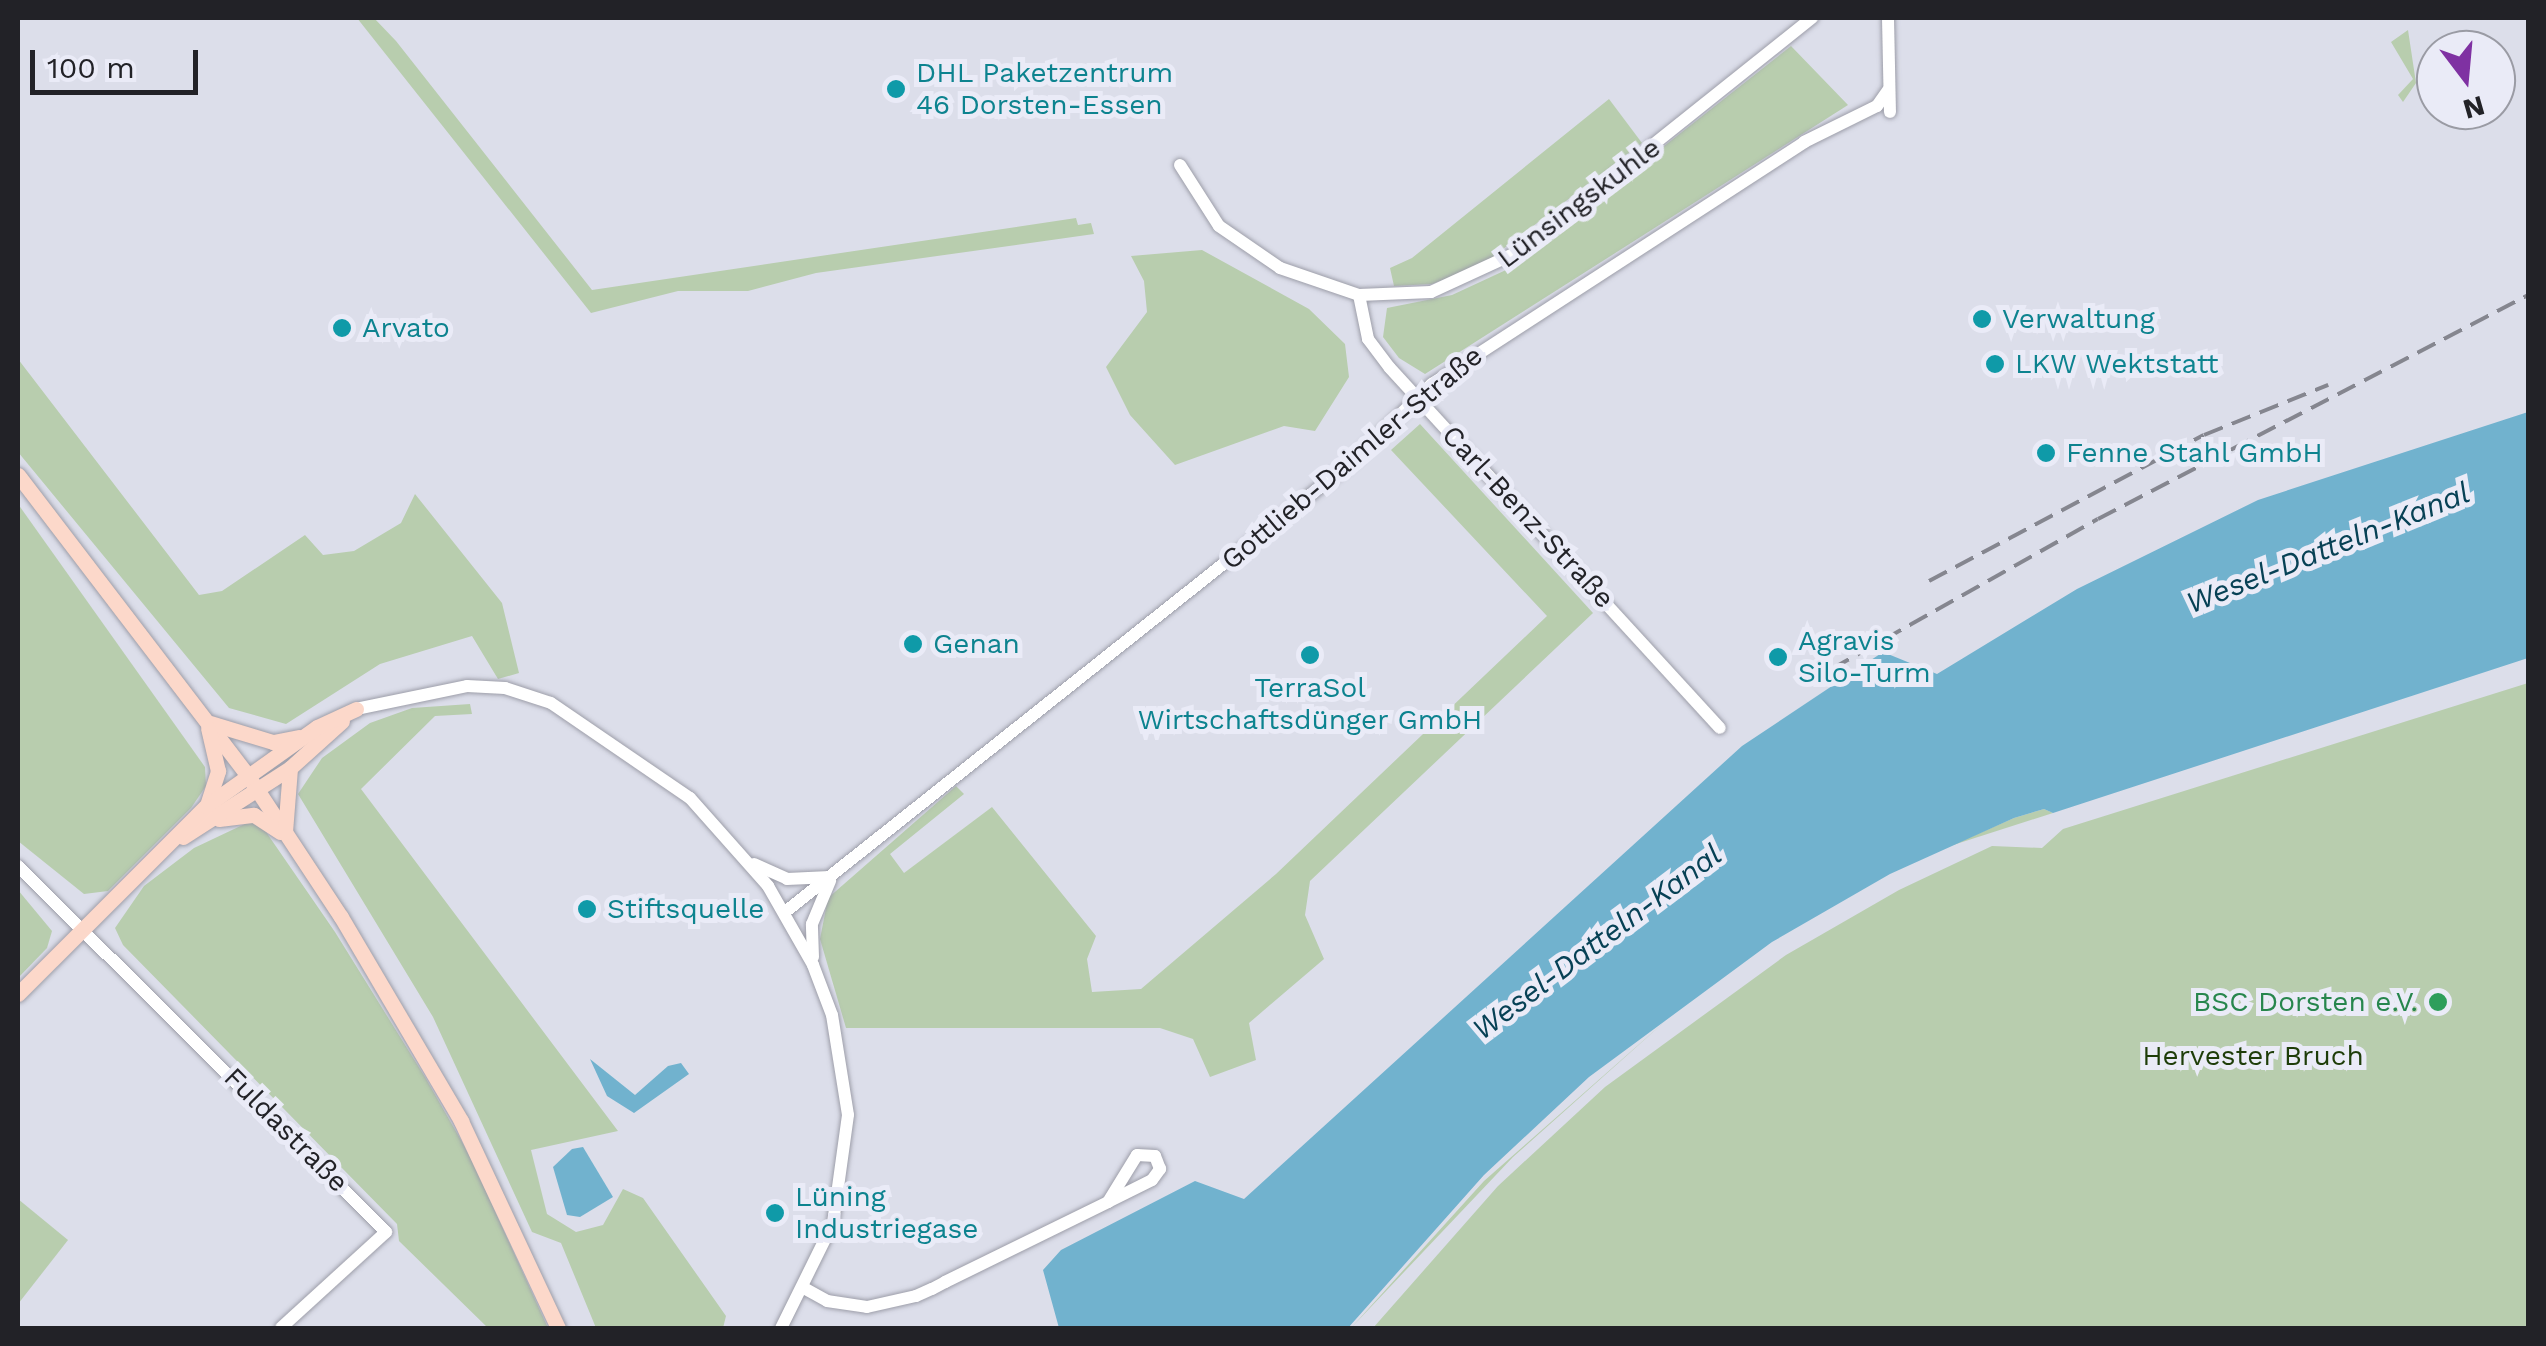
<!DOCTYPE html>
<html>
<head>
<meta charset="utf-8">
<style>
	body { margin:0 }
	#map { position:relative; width:2546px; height:1346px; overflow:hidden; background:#dcdeea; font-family:"Work Sans",sans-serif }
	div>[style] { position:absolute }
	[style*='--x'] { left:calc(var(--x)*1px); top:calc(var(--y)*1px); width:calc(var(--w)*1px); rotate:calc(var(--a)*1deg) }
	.green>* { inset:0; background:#b8cdae }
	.water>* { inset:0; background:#71b2ce }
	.roads { filter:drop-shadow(0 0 2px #9d9ea9) drop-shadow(0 0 2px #9d9ea9) }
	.minor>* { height:12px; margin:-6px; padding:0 6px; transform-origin:6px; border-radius:6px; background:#fff }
	.major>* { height:15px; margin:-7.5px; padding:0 7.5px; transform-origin:7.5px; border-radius:7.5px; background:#fcd8ca }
	.rail>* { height:4px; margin-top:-2px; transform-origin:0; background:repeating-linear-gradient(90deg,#85868f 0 20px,transparent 0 30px) }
	.dots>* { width:28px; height:28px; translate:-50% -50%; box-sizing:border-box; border:5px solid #eaebf7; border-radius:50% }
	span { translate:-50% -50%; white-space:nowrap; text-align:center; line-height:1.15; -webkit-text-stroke:10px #eaebf7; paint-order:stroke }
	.culture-label { font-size:28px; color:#0d838f }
	.left { translate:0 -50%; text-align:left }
	.street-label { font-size:28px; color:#222227 }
	.leisure-label { font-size:28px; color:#27864d }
	.right { translate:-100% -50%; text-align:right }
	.park-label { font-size:28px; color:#1e3d09 }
	.water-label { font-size:30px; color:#074155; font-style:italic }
	.frame { position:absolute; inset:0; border:20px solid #222227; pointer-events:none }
	.north { position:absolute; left:2416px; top:30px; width:100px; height:100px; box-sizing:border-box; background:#eaebf7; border:2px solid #9a9ba4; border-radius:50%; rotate:164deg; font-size:28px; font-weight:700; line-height:40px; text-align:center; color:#222227 }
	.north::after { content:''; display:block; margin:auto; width:35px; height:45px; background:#7f31a2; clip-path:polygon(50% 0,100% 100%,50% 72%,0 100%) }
	.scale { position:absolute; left:30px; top:50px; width:168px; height:45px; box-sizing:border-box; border:5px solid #222227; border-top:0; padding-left:12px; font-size:30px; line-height:35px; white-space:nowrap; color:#222227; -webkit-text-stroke:8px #eaebf7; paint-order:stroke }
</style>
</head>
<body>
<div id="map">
	<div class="green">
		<div style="clip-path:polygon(357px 18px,374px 18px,396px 41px,592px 290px,1076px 218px,1078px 225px,1091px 223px,1094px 234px,816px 273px,748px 291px,678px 291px,591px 313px)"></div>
		<div style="clip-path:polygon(2408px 30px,2416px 83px,2403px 102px,2398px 95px,2413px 79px,2391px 42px)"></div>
		<div style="clip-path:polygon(1791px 46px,1848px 105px,1425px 374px,1399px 358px,1383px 337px,1387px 308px,1452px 295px,1508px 269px)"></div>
		<div style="clip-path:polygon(1609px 99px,1642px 143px,1482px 265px,1432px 284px,1394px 286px,1390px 268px,1412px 258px)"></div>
		<div style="clip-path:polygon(1202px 250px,1309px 309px,1345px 344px,1349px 377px,1315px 431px,1284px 426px,1175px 465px,1130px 415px,1106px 367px,1147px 312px,1144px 281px,1131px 256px)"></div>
		<div style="clip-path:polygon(18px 359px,199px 595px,222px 591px,305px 535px,323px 555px,354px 551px,401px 523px,415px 494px,502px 603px,519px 673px,498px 679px,472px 636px,380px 664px,286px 724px,229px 708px,18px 452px)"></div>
		<div style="clip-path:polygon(1420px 424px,1593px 613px,1310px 881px,1305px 915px,1324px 959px,1249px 1023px,1256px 1060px,1210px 1077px,1193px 1039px,1160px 1028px,846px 1028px,820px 939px,828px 898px,956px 786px,964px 794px,890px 854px,904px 873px,992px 807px,1096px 936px,1087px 959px,1092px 992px,1141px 989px,1276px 874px,1547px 616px,1391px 450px)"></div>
		<div style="clip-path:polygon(18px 504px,205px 767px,206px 786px,191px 808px,108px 891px,84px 894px,18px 841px)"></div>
		<div style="clip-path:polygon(2528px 683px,2528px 1328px,1373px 1328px,1498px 1186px,1605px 1087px,1786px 955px,1899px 890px,1992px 846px,2042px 848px,2063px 829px)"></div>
		<div style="clip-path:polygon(470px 704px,472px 714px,435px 716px,361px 789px,618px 1131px,531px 1150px,547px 1214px,576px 1232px,603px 1225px,623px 1189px,643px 1198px,726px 1316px,723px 1328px,596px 1328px,561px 1243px,532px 1232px,433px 1017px,298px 794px,322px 758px,370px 723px,412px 708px)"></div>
		<div style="clip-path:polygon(2044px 809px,2053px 813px,1950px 846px,2014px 818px)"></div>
		<div style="clip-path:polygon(251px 821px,264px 829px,335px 932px,425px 1077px,470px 1156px,548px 1328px,488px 1328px,399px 1241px,397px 1224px,123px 945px,115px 928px,144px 886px,194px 848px)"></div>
		<div style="clip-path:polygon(18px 890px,52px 931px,47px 948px,18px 978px)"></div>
		<div style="clip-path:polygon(1670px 1017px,1513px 1157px,1351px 1328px,1484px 1181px)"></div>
		<div style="clip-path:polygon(18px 1199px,68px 1240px,18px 1304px)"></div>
	</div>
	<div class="water">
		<div style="clip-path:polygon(2528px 412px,2528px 658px,2053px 813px,2044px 809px,2014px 818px,1890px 874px,1772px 942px,1589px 1077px,1484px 1175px,1348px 1328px,1059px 1328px,1043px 1270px,1061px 1250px,1195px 1181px,1244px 1199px,1742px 746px,1883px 652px,1937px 674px,2077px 589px,2258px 500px)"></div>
		<div style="clip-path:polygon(590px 1059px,635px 1095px,668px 1066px,681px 1063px,689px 1074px,634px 1113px,607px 1096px)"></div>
		<div style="clip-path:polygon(583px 1147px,613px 1197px,580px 1217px,567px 1215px,553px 1167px,572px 1149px)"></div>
	</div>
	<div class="roads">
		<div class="minor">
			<div style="--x:1888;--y:18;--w:94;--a:88.8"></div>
			<div style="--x:1180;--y:165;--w:72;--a:57.4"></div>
			<div style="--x:1219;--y:226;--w:74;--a:34.5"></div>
			<div style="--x:1280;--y:268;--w:83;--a:18.9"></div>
			<div style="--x:1359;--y:295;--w:72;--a:-2.4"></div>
			<div style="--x:1431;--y:292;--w:98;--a:-24.7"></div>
			<div style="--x:1520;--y:251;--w:374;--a:-38.6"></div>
			<div style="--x:1359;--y:295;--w:45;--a:78.4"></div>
			<div style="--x:1368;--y:339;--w:36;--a:53"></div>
			<div style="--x:1390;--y:368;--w:488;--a:47.5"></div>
			<div style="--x:356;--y:709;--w:113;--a:-11.7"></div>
			<div style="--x:467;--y:686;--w:38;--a:3"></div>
			<div style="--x:505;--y:688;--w:48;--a:18.1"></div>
			<div style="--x:551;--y:703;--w:168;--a:34.4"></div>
			<div style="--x:690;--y:798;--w:118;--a:48.4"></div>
			<div style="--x:768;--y:886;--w:91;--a:60.3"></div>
			<div style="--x:813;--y:965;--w:53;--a:69.2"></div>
			<div style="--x:832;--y:1015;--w:101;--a:80.9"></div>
			<div style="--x:848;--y:1115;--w:109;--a:97.9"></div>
			<div style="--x:833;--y:1223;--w:117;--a:116.3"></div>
			<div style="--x:754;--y:864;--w:36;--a:24"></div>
			<div style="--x:787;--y:879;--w:43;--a:-2.7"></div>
			<div style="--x:18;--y:866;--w:519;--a:44.84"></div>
			<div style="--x:386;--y:1232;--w:142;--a:137.6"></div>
			<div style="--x:785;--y:912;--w:719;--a:-38.45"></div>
			<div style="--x:1348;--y:465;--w:117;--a:-44"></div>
			<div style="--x:1432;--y:384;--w:444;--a:-33"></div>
			<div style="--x:1804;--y:142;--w:81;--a:-26.3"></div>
			<div style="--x:1877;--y:106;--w:19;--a:-55"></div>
			<div style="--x:813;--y:957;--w:33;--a:-92"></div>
			<div style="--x:812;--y:924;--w:47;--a:-67.3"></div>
			<div style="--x:802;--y:1287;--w:29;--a:29"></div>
			<div style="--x:827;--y:1301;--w:40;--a:8.5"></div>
			<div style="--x:867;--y:1307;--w:50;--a:-12.7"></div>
			<div style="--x:916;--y:1296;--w:17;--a:-24"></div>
			<div style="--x:932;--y:1289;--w:15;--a:-28"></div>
			<div style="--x:945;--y:1282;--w:182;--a:-26.1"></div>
			<div style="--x:1108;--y:1202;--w:49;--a:-26.6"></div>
			<div style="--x:1152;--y:1180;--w:14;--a:-54"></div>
			<div style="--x:1160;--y:1169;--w:14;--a:-111"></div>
			<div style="--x:1155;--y:1156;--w:18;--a:-177"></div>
			<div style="--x:1137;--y:1155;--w:55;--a:121.7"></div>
		</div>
		<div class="major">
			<div style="--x:18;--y:475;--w:379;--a:52.6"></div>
			<div style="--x:248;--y:776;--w:169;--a:56.6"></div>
			<div style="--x:341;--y:917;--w:237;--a:59.5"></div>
			<div style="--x:461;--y:1121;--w:229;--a:64.9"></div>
			<div style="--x:210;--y:723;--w:66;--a:16.8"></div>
			<div style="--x:273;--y:742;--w:26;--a:-11"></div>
			<div style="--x:208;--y:802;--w:33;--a:-72"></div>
			<div style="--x:218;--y:771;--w:44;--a:-103.1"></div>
			<div style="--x:219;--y:819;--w:35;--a:-7"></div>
			<div style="--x:254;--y:815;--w:31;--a:33"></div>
			<div style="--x:285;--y:832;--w:64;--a:-85.5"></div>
			<div style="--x:183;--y:837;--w:127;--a:-32.8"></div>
			<div style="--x:290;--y:768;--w:70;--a:-42.1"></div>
			<div style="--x:18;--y:994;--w:266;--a:-45"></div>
			<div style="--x:206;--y:806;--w:136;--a:-35.4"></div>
			<div style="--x:317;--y:727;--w:43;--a:-24.8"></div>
		</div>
	</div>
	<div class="rail">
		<div style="--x:1929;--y:581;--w:311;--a:-28"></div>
		<div style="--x:2204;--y:435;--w:134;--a:-22"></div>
		<div style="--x:1805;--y:684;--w:336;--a:-29.4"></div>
		<div style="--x:2098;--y:519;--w:485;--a:-27.5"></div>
	</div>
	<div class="dots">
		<div style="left:896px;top:89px;background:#0f9aa8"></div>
		<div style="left:1982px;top:319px;background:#0f9aa8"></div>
		<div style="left:342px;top:328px;background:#0f9aa8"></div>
		<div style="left:1995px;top:364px;background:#0f9aa8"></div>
		<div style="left:2046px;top:453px;background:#0f9aa8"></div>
		<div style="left:913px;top:644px;background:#0f9aa8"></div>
		<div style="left:1310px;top:655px;background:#0f9aa8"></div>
		<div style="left:1778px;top:657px;background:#0f9aa8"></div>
		<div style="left:587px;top:909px;background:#0f9aa8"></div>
		<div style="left:2438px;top:1002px;background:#2e9e5b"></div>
		<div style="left:775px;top:1213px;background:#0f9aa8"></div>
	</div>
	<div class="culture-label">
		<span class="left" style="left:916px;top:89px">DHL Paketzentrum<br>46 Dorsten-Essen</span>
		<span class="left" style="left:2002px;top:319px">Verwaltung</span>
		<span class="left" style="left:362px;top:328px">Arvato</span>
		<span class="left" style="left:2015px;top:364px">LKW Wektstatt</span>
		<span class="left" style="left:2066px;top:453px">Fenne Stahl GmbH</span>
		<span class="left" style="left:1798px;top:657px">Agravis<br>Silo-Turm</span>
		<span class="left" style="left:933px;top:644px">Genan</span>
		<span style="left:1310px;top:704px">TerraSol<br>Wirtschaftsdünger GmbH</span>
		<span class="left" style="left:607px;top:909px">Stiftsquelle</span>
		<span class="left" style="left:795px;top:1213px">Lüning<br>Industriegase</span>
	</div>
	<div class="street-label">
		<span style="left:1579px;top:203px;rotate:-37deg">Lünsingskuhle</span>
		<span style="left:1352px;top:458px;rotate:-40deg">Gottlieb-Daimler-Straße</span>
		<span style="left:1528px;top:517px;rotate:47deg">Carl-Benz-Straße</span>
		<span style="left:286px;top:1130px;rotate:45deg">Fuldastraße</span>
	</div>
	<div class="leisure-label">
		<span class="right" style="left:2418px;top:1002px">BSC Dorsten e.V.</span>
	</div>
	<div class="park-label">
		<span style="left:2253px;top:1056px">Hervester Bruch</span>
	</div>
	<div class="water-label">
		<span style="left:2328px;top:548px;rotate:-22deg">Wesel-Datteln-Kanal</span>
		<span style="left:1597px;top:942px;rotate:-37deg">Wesel-Datteln-Kanal</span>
	</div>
	<div class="frame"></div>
	<div class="north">N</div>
	<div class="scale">100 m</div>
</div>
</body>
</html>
